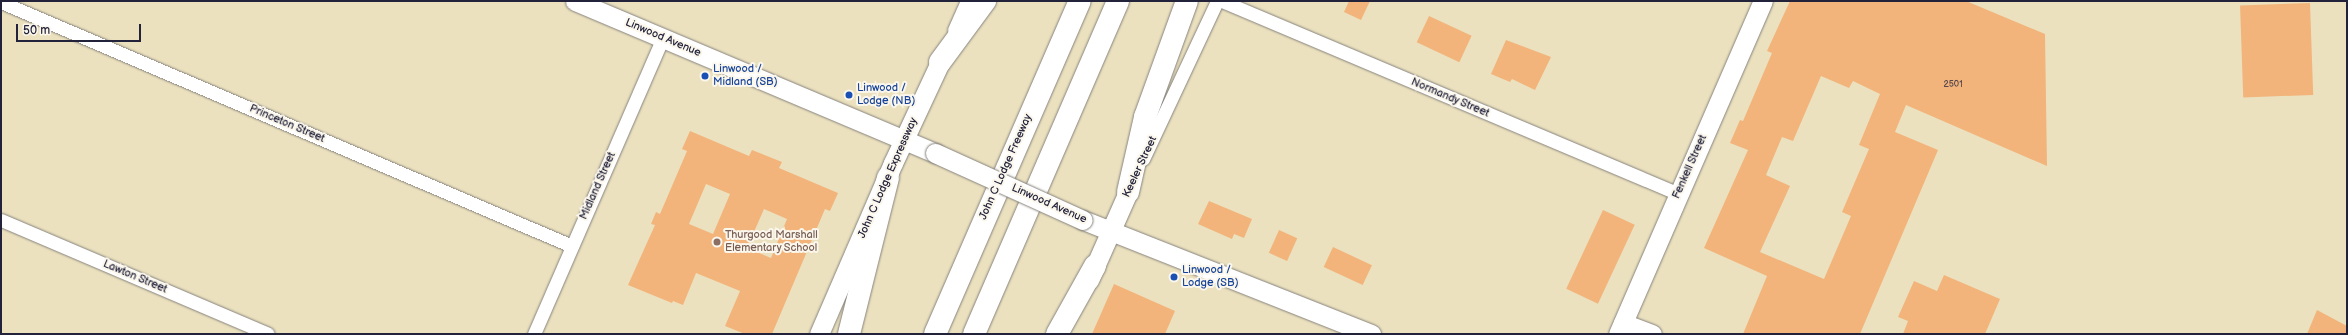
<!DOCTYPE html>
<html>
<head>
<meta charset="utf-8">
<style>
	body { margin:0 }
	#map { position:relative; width:2348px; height:335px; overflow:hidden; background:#ebe1bf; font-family:"Balsamiq Sans",sans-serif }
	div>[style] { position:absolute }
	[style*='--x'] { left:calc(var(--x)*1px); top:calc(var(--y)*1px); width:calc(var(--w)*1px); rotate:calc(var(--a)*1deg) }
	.building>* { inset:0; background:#f2b47b; transform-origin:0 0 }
	.roads { filter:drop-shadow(0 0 1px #86827d) drop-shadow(0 0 1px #86827d) }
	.street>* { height:13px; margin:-6.5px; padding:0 6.5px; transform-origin:6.5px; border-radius:6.5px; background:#fff }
	.secondary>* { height:19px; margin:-9.5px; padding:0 9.5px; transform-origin:9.5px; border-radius:9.5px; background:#fff }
	.highway>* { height:22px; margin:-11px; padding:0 11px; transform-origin:11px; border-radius:11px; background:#fff }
	.bridges { filter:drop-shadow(0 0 1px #86827d) drop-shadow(0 0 1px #86827d) }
	.secondary-bridge>* { height:19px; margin:-9.5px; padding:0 9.5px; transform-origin:9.5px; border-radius:9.5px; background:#fff }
	.dots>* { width:11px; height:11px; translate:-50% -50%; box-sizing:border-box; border:2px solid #fbf7ec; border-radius:50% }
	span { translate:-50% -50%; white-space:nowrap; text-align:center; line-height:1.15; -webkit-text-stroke:4px #fbf7ec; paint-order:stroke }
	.number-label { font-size:9px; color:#56464b }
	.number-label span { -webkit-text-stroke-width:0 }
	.street-label { font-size:11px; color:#22223b }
	.transit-label { font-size:11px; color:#164399 }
	.left { translate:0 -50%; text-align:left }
	.education-label { font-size:11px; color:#785e54 }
	.frame { position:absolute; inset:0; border:2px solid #22223b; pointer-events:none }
	.scale { position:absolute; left:16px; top:24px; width:125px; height:18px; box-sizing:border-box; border:2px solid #22223b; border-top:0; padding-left:5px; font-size:12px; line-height:14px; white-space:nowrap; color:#22223b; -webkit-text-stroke:3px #fbf7ec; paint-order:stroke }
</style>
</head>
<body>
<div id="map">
	<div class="building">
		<div style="clip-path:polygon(1349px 1px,1370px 1px,1361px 20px,1344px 12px)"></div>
		<div style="clip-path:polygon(evenodd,1790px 1px,1966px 1px,2045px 34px,2047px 166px,1906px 105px,1895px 132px,1938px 150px,1860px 334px,1743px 334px,1767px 276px,1704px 248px,1748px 150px,1730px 143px,1740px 120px,1743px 121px,1772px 53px,1767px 51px,1790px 1px,1821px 76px,1849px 88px,1853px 81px,1880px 94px,1859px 145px,1869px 149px,1842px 212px,1851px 216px,1824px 279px,1760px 252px,1790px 186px,1766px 175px,1782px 137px,1793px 141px,1821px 76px)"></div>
		<div style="left:2310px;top:3px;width:92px;height:70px;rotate:88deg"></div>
		<div style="left:1429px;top:16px;width:47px;height:29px;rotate:25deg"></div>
		<div style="clip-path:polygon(1506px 40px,1551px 57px,1535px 90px,1512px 79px,1510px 82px,1491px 74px)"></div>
		<div style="clip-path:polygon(evenodd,690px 131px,749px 156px,752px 150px,782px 162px,779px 168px,838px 193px,830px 211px,825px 209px,772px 334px,745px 334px,725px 326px,740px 291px,696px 273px,683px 305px,673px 301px,672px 303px,628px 285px,655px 225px,651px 224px,656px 212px,660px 214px,687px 151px,682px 149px,690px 131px,706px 184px,730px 194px,713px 234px,689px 224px,706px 184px,690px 131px,764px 209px,787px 219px,771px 258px,747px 248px,764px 209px)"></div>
		<div style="clip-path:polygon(1209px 201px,1252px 219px,1244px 238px,1234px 234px,1232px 239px,1198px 224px)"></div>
		<div style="left:1603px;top:210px;width:35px;height:87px;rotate:25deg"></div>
		<div style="left:1279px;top:230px;width:20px;height:25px;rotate:24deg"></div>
		<div style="left:1333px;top:247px;width:43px;height:22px;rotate:25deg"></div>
		<div style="clip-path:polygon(1944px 275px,2000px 299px,1985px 334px,1903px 334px,1908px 321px,1898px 317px,1914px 281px,1937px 291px)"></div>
		<div style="clip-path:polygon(1114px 284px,1175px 311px,1165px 334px,1092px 334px)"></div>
		<div style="clip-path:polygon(2317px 310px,2347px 326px,2347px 334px,2307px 334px)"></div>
	</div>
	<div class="roads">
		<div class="street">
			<div style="--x:1222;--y:1;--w:496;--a:22.9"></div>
			<div style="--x:1;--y:2;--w:621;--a:23.14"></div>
			<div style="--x:954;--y:30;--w:32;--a:-66"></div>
			<div style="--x:1143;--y:159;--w:174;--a:-64.9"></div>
			<div style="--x:1;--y:220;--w:290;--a:23.1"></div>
			<div style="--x:534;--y:334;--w:323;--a:-66.5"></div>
		</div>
		<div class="secondary">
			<div style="--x:575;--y:1;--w:391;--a:22.9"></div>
			<div style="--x:1083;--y:220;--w:310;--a:21.6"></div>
			<div style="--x:1089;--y:280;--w:96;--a:-66.1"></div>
			<div style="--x:1623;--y:323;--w:31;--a:21"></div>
			<div style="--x:819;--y:334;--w:186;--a:-66.6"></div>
			<div style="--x:893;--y:163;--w:111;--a:-65"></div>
			<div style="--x:1618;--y:334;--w:363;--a:-66.5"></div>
		</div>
		<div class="highway">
			<div style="--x:940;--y:62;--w:76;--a:-53.6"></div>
			<div style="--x:1128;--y:192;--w:77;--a:-77.2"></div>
			<div style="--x:1145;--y:117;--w:123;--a:-70.1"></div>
			<div style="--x:849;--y:334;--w:161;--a:-76"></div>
			<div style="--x:935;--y:334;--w:363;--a:-66.5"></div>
			<div style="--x:974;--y:334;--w:363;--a:-66.6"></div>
			<div style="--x:1057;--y:334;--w:78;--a:-60.8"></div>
		</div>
	</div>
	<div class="bridges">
		<div class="secondary-bridge">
			<div style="--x:935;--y:153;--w:162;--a:24.4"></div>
		</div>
	</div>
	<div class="dots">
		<div style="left:705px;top:76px;background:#1a4fb4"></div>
		<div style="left:849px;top:95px;background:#1a4fb4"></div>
		<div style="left:717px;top:242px;background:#8d6e63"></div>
		<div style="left:1174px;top:277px;background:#1a4fb4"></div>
	</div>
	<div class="number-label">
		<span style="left:1953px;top:85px">2501</span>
	</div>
	<div class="street-label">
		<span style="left:663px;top:38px;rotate:23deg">Linwood Avenue</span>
		<span style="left:1450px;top:98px;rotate:23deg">Normandy Street</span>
		<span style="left:287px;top:124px;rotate:23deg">Princeton Street</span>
		<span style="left:1006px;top:167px;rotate:-66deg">John C Lodge Freeway</span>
		<span style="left:1140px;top:167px;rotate:-65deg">Keeler Street</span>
		<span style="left:1690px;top:167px;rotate:-66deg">Fenkell Street</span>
		<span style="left:888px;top:178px;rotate:-66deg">John C Lodge Expressway</span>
		<span style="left:598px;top:186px;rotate:-66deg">Midland Street</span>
		<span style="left:1049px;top:204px;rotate:24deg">Linwood Avenue</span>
		<span style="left:135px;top:277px;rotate:23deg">Lawton Street</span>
	</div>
	<div class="transit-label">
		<span class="left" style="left:713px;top:76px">Linwood /<br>Midland (SB)</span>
		<span class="left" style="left:857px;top:95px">Linwood /<br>Lodge (NB)</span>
		<span class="left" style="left:1182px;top:277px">Linwood /<br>Lodge (SB)</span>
	</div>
	<div class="education-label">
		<span class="left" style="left:725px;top:242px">Thurgood Marshall<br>Elementary School</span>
	</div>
	<div class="frame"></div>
	<div class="scale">50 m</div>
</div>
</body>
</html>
